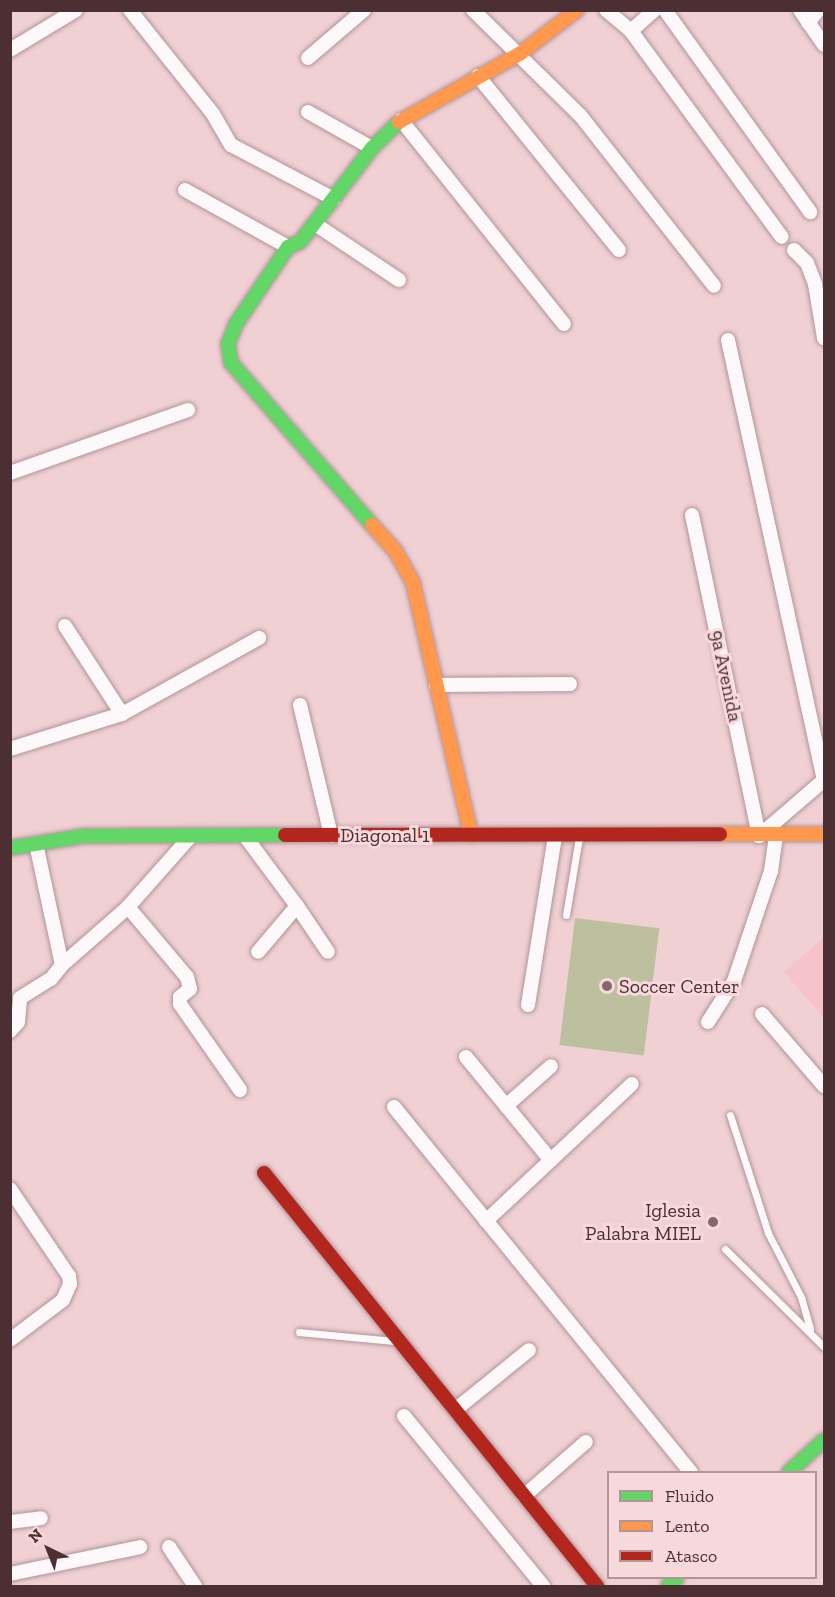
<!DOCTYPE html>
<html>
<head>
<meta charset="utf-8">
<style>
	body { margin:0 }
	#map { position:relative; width:835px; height:1597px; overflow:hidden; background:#f1d0d4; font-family:"Zilla Slab",serif }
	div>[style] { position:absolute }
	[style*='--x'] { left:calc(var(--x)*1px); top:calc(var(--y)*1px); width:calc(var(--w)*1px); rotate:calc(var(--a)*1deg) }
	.built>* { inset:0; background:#f5c3c9 }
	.green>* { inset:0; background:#bcc09f; transform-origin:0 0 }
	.roads { filter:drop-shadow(0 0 2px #b09598) drop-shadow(0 0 2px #b09598) }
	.lane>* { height:7px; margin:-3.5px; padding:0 3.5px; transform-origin:3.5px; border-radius:3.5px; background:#fdf8f9 }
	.street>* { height:14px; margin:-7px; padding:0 7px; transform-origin:7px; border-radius:7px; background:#fdf8f9 }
	.fast>* { height:14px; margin:-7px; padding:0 7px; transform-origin:7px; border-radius:7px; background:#63d668 }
	.slow>* { height:14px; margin:-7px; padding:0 7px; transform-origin:7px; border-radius:7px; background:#ff974d }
	.jam>* { height:14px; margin:-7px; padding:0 7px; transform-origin:7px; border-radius:7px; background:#b3261e }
	.dots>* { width:16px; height:16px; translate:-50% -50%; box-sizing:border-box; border:3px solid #f7d9dc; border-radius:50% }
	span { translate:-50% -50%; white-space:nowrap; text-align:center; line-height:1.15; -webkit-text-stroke:6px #f7d9dc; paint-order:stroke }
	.street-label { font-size:20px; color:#4c2f33 }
	.poi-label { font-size:20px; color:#4c2f33 }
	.left { translate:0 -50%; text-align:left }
	.right { translate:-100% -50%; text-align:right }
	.frame { position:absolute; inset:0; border:12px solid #4c2f33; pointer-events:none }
	.legend { position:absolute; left:607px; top:1471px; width:210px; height:108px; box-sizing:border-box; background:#f7d9dc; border:2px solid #b39598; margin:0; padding:8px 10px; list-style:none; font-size:18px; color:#4c2f33 }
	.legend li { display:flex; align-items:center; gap:12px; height:30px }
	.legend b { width:30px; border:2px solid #b39598 }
	.north { position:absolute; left:18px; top:1519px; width:60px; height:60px; -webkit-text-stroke:4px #f7d9dc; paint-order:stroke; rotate:317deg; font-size:16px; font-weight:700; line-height:24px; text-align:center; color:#4c2f33 }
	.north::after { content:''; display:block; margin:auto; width:21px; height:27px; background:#4c2f33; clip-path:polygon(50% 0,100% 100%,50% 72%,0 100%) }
</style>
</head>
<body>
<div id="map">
	<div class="built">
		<div style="clip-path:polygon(824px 937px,824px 1018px,784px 972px)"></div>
	</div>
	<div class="green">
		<div style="left:575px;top:918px;width:85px;height:128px;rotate:7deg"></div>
	</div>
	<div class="roads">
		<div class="lane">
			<div style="--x:566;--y:915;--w:79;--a:-80.5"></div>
			<div style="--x:730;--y:1115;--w:124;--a:72.1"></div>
			<div style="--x:768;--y:1233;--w:72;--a:62.7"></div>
			<div style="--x:801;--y:1297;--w:33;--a:74"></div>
			<div style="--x:725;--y:1249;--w:139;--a:44.7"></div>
			<div style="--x:299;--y:1332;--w:95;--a:5.4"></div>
		</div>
		<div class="street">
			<div style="--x:130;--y:10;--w:133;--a:51.4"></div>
			<div style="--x:213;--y:114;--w:36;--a:60"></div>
			<div style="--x:231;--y:145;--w:116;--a:27.7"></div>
			<div style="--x:473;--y:10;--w:150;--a:44.5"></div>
			<div style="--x:580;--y:115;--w:217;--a:51.9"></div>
			<div style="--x:606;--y:10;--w:33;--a:40"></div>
			<div style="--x:631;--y:31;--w:31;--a:-42"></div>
			<div style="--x:665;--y:10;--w:249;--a:54.3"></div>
			<div style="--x:800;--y:10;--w:42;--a:55.6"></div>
			<div style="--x:808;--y:23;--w:16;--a:-52"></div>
			<div style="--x:631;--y:31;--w:255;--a:53.8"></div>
			<div style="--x:10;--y:50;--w:77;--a:-31.2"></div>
			<div style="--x:308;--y:58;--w:74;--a:-40.6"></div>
			<div style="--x:478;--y:76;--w:224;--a:51"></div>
			<div style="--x:308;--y:112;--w:73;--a:29.4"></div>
			<div style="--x:401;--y:120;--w:261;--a:51.4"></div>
			<div style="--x:185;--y:190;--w:118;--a:29"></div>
			<div style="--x:315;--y:224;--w:101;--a:33.7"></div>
			<div style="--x:794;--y:250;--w:18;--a:45"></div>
			<div style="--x:807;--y:263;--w:22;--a:69"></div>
			<div style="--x:815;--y:284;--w:55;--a:80.5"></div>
			<div style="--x:728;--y:340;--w:449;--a:77.7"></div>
			<div style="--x:10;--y:473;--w:189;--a:-19.5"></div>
			<div style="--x:692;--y:515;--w:328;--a:78.2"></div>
			<div style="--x:759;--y:836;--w:86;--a:-40.7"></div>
			<div style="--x:65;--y:626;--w:105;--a:57.1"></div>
			<div style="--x:436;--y:685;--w:134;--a:-0.4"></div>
			<div style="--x:300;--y:705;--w:134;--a:76.6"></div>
			<div style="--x:10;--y:749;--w:117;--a:-17.4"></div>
			<div style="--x:122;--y:714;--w:157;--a:-29"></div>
			<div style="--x:245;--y:836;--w:87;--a:53.4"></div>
			<div style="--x:297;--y:906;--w:60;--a:130.3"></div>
			<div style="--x:297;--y:906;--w:55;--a:56"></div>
			<div style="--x:128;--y:907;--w:92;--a:49.9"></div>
			<div style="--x:187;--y:977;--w:12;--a:76"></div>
			<div style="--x:190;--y:989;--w:13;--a:141"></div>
			<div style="--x:180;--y:997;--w:7;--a:90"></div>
			<div style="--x:180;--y:1004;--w:105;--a:55.1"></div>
			<div style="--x:62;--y:965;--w:88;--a:-41.3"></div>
			<div style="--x:128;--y:907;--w:92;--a:-48.5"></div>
			<div style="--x:528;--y:1005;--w:170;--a:-80.9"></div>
			<div style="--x:762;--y:1014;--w:95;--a:49.3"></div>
			<div style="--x:708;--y:1022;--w:49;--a:-57.6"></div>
			<div style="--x:734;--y:981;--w:116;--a:-71.4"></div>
			<div style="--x:771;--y:871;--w:35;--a:-82"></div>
			<div style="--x:10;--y:1031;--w:12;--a:-48"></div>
			<div style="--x:18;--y:1022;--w:24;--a:-85"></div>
			<div style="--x:20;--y:998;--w:36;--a:-32"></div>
			<div style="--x:51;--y:979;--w:18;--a:-52"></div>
			<div style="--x:62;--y:965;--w:124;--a:-102.1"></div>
			<div style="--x:466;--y:1057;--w:131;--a:50.6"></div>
			<div style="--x:506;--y:1106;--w:60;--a:-41.6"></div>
			<div style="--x:394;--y:1107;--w:471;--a:50.9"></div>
			<div style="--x:10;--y:1189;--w:105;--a:55.9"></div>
			<div style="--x:69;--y:1276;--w:8;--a:83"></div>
			<div style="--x:70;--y:1284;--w:17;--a:114"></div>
			<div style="--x:63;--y:1300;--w:66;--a:143"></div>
			<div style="--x:486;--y:1221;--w:200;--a:-43.2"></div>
			<div style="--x:455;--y:1410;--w:95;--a:-39"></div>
			<div style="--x:404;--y:1416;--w:220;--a:50.7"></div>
			<div style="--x:524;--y:1496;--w:82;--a:-41.1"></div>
			<div style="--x:10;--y:1522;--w:31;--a:-7"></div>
			<div style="--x:169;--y:1547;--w:47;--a:56.3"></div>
			<div style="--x:10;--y:1574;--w:133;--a:-11.7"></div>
		</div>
		<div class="fast">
			<div style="--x:372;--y:525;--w:215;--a:-131"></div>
			<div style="--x:231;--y:363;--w:19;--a:-99"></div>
			<div style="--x:228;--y:344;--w:22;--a:-68"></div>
			<div style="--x:236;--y:324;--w:93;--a:-56"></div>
			<div style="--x:288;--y:247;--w:13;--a:-23"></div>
			<div style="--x:300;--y:242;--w:118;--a:-52.5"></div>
			<div style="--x:372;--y:148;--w:37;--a:-44"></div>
			<div style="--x:10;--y:848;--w:74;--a:-9.3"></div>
			<div style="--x:83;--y:836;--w:202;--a:-0.3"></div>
			<div style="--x:789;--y:1472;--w:47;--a:-42.4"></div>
			<div style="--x:668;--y:1586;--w:12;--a:-42"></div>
		</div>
		<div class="slow">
			<div style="--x:399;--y:122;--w:140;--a:-29.5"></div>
			<div style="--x:521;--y:53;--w:71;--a:-37.5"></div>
			<div style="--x:372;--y:525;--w:36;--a:48"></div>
			<div style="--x:396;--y:552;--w:35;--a:61"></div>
			<div style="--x:413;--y:583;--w:259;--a:77"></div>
			<div style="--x:720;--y:834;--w:104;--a:0"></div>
		</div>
		<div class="jam">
			<div style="--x:285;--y:835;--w:435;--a:-0.1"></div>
			<div style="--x:264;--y:1173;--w:531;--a:51.12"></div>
		</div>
	</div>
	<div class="dots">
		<div style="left:607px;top:986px;background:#86676b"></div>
		<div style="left:713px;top:1222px;background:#86676b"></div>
	</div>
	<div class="street-label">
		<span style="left:726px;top:676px;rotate:78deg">9a Avenida</span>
		<span style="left:385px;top:835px">Diagonal 1</span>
	</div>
	<div class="poi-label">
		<span class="left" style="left:619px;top:986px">Soccer Center</span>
		<span class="right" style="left:701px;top:1222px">Iglesia<br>Palabra MIEL</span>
	</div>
	<div class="frame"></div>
	<ul class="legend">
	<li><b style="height:8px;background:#63d668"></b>Fluido</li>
	<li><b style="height:8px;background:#ff974d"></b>Lento</li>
	<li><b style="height:8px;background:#b3261e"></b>Atasco</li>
	</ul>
	<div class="north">N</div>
</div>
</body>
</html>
